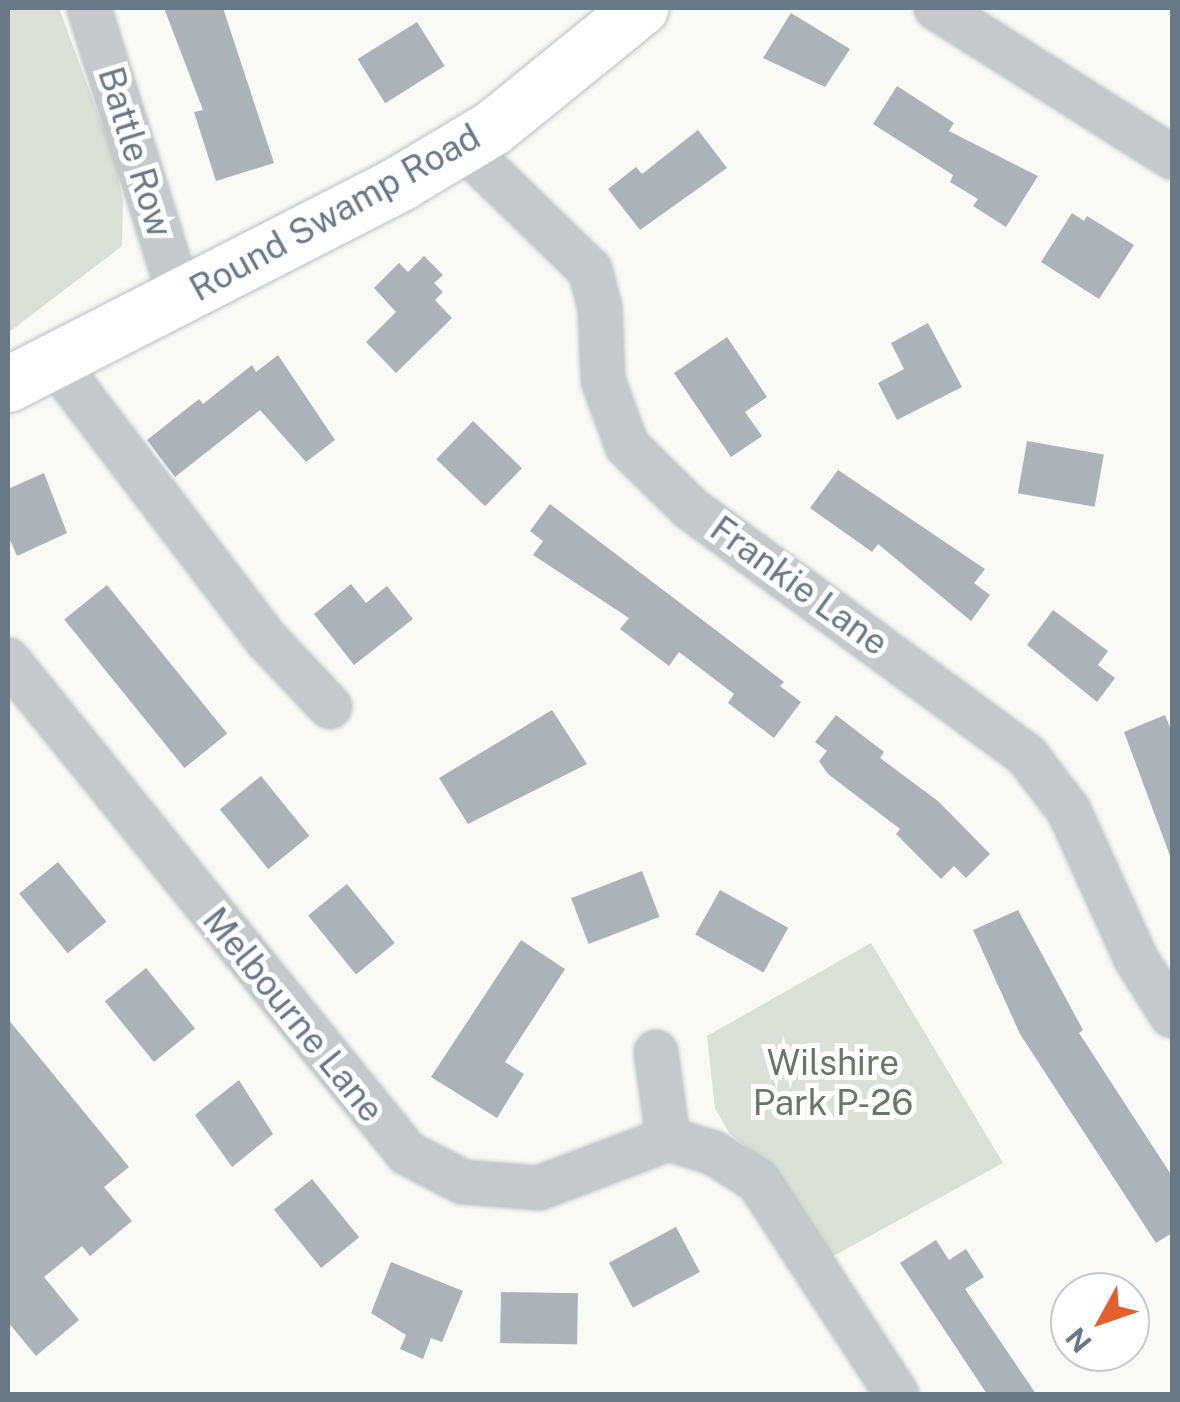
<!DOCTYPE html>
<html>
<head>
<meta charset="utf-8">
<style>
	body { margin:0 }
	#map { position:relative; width:1180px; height:1402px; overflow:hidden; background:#f9f9f6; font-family:"Public Sans",sans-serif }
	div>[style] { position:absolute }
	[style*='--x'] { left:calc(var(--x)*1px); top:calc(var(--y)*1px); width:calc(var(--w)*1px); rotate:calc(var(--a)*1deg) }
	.green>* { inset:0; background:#dae0d7 }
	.building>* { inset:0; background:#abb3b9; transform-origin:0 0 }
	.roads { filter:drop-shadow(0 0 2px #b8bcc0) drop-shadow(0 0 2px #b8bcc0) }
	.minor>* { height:42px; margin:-21px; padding:0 21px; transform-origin:21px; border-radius:21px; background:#c5c9cc }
	.major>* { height:55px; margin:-27.5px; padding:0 27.5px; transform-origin:27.5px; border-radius:27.5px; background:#fff }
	span { translate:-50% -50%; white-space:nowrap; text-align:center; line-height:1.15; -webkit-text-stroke:10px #fff; paint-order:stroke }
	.street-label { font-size:35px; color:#687887 }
	.park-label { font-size:35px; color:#667963 }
	.frame { position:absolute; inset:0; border:10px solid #687887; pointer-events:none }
	.north { position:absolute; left:1050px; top:1272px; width:100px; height:100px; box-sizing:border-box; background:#fff; border:2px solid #c3c9cf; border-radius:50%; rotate:230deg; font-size:28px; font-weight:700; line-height:40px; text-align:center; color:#687887 }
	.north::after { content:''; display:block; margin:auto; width:35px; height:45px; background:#e1602e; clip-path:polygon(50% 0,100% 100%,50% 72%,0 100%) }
</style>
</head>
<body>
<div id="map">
	<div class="green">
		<div style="clip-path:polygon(8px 8px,59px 8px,115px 160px,123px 202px,122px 246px,8px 333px)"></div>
		<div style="clip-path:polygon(871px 943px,1003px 1163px,830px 1258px,774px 1169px,729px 1133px,715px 1108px,707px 1036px)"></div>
	</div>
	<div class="building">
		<div style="clip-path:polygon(164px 8px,223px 8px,274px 163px,216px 181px,194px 112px,203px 110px)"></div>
		<div style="clip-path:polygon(791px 13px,850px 49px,825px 87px,763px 58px)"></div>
		<div style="left:417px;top:22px;width:52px;height:70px;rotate:58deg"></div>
		<div style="clip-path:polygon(897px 86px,954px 123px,949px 131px,1038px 176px,1006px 227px,973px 206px,978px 199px,950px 182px,953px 175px,873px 124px)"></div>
		<div style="clip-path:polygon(698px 130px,727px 168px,640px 230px,608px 189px,636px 167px,642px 174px)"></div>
		<div style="clip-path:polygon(1072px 213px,1084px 221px,1087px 216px,1134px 245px,1099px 299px,1041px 262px)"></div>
		<div style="clip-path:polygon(424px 256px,443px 275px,434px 283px,443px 292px,435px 300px,452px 318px,396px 373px,366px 342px,396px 312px,374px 288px,399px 263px,408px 272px)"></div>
		<div style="clip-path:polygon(928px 323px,962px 387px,897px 420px,878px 383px,904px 369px,891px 343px)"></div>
		<div style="clip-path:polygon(727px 337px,767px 397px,745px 412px,762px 436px,731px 457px,674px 373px)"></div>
		<div style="clip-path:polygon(278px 355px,335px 440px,306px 462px,260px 410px,175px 477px,147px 440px,199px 399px,203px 404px,252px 365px,256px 372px)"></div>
		<div style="left:473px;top:421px;width:68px;height:53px;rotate:44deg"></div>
		<div style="left:1027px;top:441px;width:78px;height:53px;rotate:10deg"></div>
		<div style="clip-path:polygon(838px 470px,985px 569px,974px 583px,990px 595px,971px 621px,878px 544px,872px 552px,810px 508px)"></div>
		<div style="clip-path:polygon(44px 473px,67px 533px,17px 556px,8px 535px,8px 489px)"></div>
		<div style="clip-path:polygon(550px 504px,784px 682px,780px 686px,801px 702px,774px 738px,728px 703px,734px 694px,679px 652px,669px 666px,620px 629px,629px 618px,533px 555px,543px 541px,530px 531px)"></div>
		<div style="clip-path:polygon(351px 584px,366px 603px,387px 586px,413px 619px,354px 665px,314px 614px)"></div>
		<div style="left:107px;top:585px;width:191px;height:55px;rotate:51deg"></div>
		<div style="clip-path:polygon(1053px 610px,1108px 651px,1098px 665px,1115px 678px,1097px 702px,1027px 645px)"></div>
		<div style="clip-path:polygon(552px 710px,587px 764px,468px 824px,439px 778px)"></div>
		<div style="clip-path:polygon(836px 715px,884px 752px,880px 758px,938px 801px,990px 854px,966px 878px,954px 866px,941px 879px,896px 834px,900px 829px,828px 774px,819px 761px,827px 751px,815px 742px)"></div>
		<div style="clip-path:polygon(1165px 715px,1172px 732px,1172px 861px,1124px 732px)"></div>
		<div style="left:261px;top:776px;width:77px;height:53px;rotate:51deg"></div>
		<div style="left:58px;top:862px;width:77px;height:50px;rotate:51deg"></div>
		<div style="left:642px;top:871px;width:49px;height:76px;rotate:69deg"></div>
		<div style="left:347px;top:884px;width:76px;height:50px;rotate:51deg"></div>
		<div style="left:720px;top:890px;width:78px;height:51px;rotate:29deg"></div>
		<div style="clip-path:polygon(1018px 910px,1083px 1030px,1079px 1033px,1172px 1176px,1172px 1233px,1156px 1243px,1020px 1034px,973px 930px)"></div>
		<div style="clip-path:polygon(521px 940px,565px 969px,505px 1062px,524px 1074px,497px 1118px,431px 1077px)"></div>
		<div style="left:146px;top:968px;width:78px;height:53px;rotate:51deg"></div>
		<div style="clip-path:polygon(8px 1019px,129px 1167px,104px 1187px,132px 1221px,90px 1256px,82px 1246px,44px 1277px,79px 1320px,36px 1356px,8px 1322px)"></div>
		<div style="clip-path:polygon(239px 1080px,273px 1134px,232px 1167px,195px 1115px)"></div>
		<div style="left:312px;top:1179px;width:75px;height:49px;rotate:51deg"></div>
		<div style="left:676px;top:1227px;width:51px;height:76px;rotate:62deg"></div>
		<div style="clip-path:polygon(936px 1240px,949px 1260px,966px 1249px,984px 1277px,965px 1289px,1036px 1394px,987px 1394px,900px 1263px)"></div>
		<div style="clip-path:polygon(391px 1262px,463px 1291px,442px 1342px,431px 1338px,423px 1359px,400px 1349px,406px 1335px,371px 1313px)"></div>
		<div style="left:501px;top:1292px;width:77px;height:51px;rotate:1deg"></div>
	</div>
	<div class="roads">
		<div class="minor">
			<div style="--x:89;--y:8;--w:303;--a:72.5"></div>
			<div style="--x:936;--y:8;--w:279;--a:32.3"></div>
			<div style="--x:462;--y:146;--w:178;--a:44.1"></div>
			<div style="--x:590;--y:270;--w:39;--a:75"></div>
			<div style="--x:600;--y:308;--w:72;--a:87.6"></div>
			<div style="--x:603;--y:380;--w:70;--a:70"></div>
			<div style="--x:627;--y:446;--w:88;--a:44.5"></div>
			<div style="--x:690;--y:508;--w:418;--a:36.3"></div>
			<div style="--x:1027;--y:756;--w:69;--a:52.6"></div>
			<div style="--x:1069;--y:811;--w:162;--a:65.6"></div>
			<div style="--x:1136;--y:959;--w:67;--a:57.7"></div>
			<div style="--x:55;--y:362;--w:348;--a:52.7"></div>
			<div style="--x:266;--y:639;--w:93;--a:46.7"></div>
			<div style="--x:8;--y:660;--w:634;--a:51.02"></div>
			<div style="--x:407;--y:1153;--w:63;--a:27.4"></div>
			<div style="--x:463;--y:1182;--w:76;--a:4.5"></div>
			<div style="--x:539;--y:1188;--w:138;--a:-20.8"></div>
			<div style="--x:656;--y:1052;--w:88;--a:82.1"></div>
			<div style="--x:668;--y:1139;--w:48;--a:16.9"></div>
			<div style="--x:714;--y:1153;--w:52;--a:32.5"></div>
			<div style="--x:758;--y:1181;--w:254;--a:56.9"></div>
		</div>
		<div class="major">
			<div style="--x:8;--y:384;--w:441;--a:-27.1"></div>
			<div style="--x:400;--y:183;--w:107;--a:-30.9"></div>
			<div style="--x:492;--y:128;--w:191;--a:-39"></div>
		</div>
	</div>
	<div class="street-label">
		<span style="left:135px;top:152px;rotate:73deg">Battle Row</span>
		<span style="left:335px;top:213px;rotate:-29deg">Round Swamp Road</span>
		<span style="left:799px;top:586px;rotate:36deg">Frankie Lane</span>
		<span style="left:293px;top:1015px;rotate:51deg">Melbourne Lane</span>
	</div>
	<div class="park-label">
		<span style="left:833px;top:1083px">Wilshire<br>Park P-26</span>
	</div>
	<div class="frame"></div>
	<div class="north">N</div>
</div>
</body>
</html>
